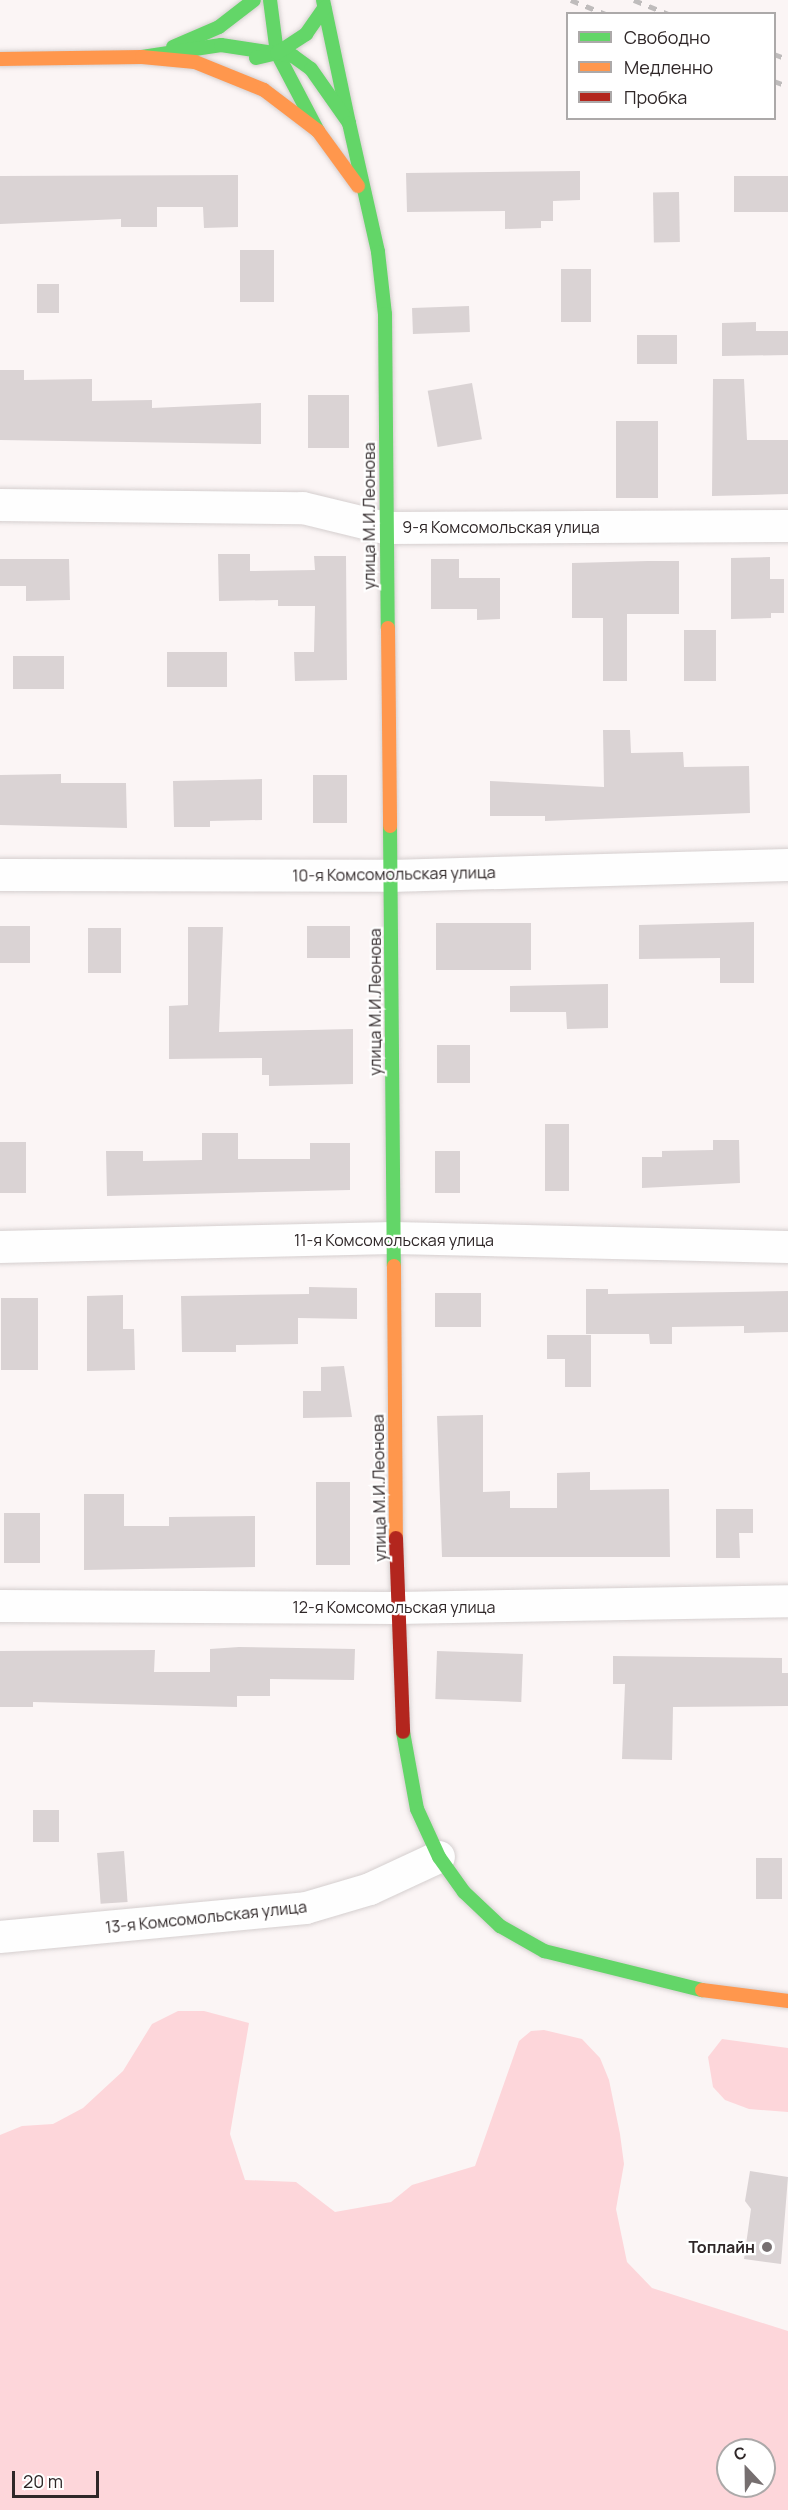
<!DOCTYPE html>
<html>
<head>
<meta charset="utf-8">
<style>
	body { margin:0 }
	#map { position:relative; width:788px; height:2510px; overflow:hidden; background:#fbf5f5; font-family:Manrope,sans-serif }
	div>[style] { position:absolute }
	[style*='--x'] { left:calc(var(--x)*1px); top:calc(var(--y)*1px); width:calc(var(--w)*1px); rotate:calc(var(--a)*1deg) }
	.green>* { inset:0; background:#fdd6da }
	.building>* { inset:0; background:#dad3d4; transform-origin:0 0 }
	.roads { filter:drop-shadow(0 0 2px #d5cfcf) drop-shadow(0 0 2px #d5cfcf) }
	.street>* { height:32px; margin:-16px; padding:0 16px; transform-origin:16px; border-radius:16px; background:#fefefe }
	.fast>* { height:14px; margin:-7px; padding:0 7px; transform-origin:7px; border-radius:7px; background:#63d668 }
	.slow>* { height:14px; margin:-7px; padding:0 7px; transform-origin:7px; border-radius:7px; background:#ff974d }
	.jam>* { height:14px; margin:-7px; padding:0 7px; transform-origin:7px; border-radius:7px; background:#b3261e }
	.rail>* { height:4.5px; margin-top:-2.25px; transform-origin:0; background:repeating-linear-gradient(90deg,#bfbcbc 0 8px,transparent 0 16px) }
	.dots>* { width:16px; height:16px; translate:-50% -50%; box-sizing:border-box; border:3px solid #fff; border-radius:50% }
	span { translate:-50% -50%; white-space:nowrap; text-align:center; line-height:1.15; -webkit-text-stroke:4.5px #fff; paint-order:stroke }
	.street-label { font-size:16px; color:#2f2728 }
	.poi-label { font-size:16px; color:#2f2728; font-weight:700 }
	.right { translate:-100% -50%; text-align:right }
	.legend { position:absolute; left:566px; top:12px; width:210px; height:108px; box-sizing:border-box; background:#fff; border:2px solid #aca9a9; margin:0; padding:8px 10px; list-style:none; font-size:18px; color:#2f2728 }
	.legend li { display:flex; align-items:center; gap:12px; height:30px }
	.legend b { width:30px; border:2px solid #aca9a9 }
	.north { position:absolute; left:716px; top:2438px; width:60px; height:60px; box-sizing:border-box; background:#fff; border:2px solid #aca9a9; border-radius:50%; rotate:338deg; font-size:16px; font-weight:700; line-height:24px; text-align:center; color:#2f2728 }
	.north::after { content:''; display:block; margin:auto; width:21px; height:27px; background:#766f70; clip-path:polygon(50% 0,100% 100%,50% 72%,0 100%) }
	.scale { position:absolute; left:12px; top:2471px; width:87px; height:27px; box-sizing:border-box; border:3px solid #2f2728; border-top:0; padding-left:8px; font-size:18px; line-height:21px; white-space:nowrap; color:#2f2728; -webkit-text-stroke:4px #fff; paint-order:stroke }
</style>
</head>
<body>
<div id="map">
	<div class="green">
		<div style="clip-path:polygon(evenodd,178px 2011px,204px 2011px,249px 2023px,230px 2134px,245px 2180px,296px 2182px,335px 2212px,391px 2202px,412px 2185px,475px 2166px,519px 2041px,531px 2031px,544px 2030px,582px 2039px,600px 2058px,609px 2080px,620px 2134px,624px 2164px,616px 2209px,627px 2262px,652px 2288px,788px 2331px,788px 2510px,0 2510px,0 2135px,22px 2126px,53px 2124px,83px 2108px,123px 2071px,152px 2024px,178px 2011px,728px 2450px,764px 2450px,764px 2486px,728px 2486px,728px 2450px)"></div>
		<div style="clip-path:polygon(722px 2039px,788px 2048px,788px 2112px,749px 2109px,725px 2100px,713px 2087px,708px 2057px)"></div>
	</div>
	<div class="building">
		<div style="clip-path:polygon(580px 171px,580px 200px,553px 201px,553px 221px,541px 221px,541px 228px,505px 229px,505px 211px,407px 212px,406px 173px)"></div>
		<div style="clip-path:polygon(238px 175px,238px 227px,204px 228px,203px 207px,157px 207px,157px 227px,121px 227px,121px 219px,0 224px,0 176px)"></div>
		<div style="left:788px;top:176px;width:36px;height:54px;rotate:90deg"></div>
		<div style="left:679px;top:192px;width:50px;height:26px;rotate:89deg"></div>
		<div style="left:240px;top:250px;width:34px;height:52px"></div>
		<div style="left:561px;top:269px;width:30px;height:53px"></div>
		<div style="left:37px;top:284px;width:22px;height:29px"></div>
		<div style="left:469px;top:306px;width:26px;height:57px;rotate:88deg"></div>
		<div style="clip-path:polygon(756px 322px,756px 331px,788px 331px,788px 355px,722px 356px,722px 323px)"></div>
		<div style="left:677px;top:335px;width:29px;height:40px;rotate:90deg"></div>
		<div style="clip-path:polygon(0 370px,24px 370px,24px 380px,92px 379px,92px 401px,152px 400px,152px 408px,261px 403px,261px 444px,0 440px)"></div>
		<div style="clip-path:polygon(713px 379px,744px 379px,747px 440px,788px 440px,788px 494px,712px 496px)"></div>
		<div style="left:472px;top:383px;width:57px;height:45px;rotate:80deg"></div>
		<div style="left:308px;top:395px;width:41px;height:53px"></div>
		<div style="left:658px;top:421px;width:77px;height:42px;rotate:90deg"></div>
		<div style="clip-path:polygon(218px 554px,250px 554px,250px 571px,315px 570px,314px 556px,346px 556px,347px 680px,295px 681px,294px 652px,314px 652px,315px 606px,278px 606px,278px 600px,219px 601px)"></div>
		<div style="clip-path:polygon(770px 557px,770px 579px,784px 579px,784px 613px,771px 613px,771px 618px,731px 619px,731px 558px)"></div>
		<div style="clip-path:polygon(0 559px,69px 559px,70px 600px,26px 601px,26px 586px,0 586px)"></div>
		<div style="clip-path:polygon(431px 559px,459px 559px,459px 578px,500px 578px,500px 619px,477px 620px,477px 609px,431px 609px)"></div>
		<div style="clip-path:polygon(648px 561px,679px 561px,679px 614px,627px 614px,627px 681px,603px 681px,603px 618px,572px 618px,572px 563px)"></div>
		<div style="left:684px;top:630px;width:32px;height:51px"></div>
		<div style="left:227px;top:652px;width:35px;height:60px;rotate:90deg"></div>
		<div style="left:13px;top:656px;width:51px;height:33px"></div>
		<div style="clip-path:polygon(603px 730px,630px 730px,631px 753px,683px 752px,684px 767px,749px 766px,750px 813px,545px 821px,545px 816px,490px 816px,490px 781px,604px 787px)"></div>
		<div style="clip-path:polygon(61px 774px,61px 783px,126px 783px,127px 828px,0 825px,0 775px)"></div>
		<div style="left:313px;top:775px;width:34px;height:48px"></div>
		<div style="clip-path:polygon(262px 779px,262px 820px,210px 821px,210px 827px,174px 827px,173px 781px)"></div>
		<div style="clip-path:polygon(754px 922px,754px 983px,720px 983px,720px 958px,639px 959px,639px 925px)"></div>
		<div style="left:531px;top:923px;width:47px;height:95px;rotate:90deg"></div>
		<div style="left:0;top:926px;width:30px;height:37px"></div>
		<div style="left:307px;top:926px;width:43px;height:32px"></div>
		<div style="clip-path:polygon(188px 927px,223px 927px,219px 1032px,353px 1029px,353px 1084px,269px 1086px,269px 1075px,262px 1075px,262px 1058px,169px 1059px,169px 1006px,188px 1005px)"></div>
		<div style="left:88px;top:928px;width:33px;height:45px"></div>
		<div style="clip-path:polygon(608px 984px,608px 1028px,567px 1029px,566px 1012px,510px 1012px,510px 986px)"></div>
		<div style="left:437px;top:1045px;width:33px;height:38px"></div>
		<div style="left:545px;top:1124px;width:24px;height:67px"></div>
		<div style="clip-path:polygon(202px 1133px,238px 1133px,238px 1159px,310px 1159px,310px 1143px,350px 1143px,350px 1190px,107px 1196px,106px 1151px,143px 1151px,143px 1161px,202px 1160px)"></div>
		<div style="clip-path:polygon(713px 1140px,739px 1140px,740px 1183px,642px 1188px,642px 1157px,662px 1157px,662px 1151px,713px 1150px)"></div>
		<div style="left:0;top:1142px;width:26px;height:51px"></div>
		<div style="left:435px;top:1151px;width:25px;height:42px"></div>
		<div style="clip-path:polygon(309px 1287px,357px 1288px,357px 1319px,298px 1318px,298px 1344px,236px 1345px,236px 1352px,182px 1352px,181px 1296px,309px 1294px)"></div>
		<div style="clip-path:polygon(586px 1289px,608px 1289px,608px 1294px,788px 1291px,788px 1332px,744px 1333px,744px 1326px,672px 1327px,672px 1344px,650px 1344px,649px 1334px,586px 1334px)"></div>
		<div style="left:435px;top:1293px;width:46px;height:34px"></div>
		<div style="clip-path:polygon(123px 1295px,123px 1329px,134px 1329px,135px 1370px,87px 1371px,87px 1296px)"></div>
		<div style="left:1px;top:1298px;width:37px;height:72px"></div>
		<div style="clip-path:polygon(547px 1335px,591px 1335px,591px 1387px,565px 1387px,565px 1359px,547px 1359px)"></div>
		<div style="clip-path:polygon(344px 1366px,352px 1417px,303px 1418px,303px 1391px,321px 1391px,321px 1367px)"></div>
		<div style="clip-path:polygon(483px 1415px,483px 1492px,510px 1491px,510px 1508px,557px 1508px,557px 1473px,590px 1472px,590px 1490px,669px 1489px,670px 1557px,442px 1557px,437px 1416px)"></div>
		<div style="left:316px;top:1482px;width:34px;height:83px"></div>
		<div style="clip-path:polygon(84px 1494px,124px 1494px,124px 1526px,169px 1526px,169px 1517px,255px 1516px,255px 1567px,84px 1570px)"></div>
		<div style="clip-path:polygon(716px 1509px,753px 1509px,753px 1533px,739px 1533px,740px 1558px,716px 1558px)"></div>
		<div style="left:4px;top:1513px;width:36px;height:50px"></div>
		<div style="clip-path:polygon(239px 1647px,355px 1649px,354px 1680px,270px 1679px,270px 1696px,237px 1696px,237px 1707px,33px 1702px,33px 1707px,0 1707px,0 1651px,155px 1650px,154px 1672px,210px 1672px,210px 1649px)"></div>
		<div style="left:437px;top:1651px;width:86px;height:48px;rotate:2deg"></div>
		<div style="clip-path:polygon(613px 1656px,782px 1658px,782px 1673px,788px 1673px,788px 1706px,673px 1707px,672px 1760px,622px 1759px,625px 1684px,613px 1684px)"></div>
		<div style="left:33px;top:1810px;width:26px;height:32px"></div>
		<div style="left:124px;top:1851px;width:51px;height:27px;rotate:86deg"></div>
		<div style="left:756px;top:1858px;width:26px;height:41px"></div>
		<div style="clip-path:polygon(750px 2171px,788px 2177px,781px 2264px,744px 2259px,751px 2209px,745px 2201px)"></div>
	</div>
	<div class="roads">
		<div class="street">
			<div style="--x:0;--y:505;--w:303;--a:0.6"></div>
			<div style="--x:303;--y:508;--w:84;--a:13.7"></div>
			<div style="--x:385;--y:528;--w:403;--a:-0.3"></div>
			<div style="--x:0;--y:875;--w:390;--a:0.1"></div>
			<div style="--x:390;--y:876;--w:398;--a:-1.6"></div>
			<div style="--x:0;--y:1247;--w:393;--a:-1.3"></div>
			<div style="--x:393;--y:1238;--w:395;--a:1.3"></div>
			<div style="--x:0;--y:1606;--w:397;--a:0.3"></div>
			<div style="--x:397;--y:1608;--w:391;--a:-1"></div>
			<div style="--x:0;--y:1937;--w:307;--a:-5.4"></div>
			<div style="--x:306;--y:1908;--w:67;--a:-16.5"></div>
			<div style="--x:370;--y:1889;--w:76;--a:-24.9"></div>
		</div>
		<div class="fast">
			<div style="--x:270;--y:0;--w:53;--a:82.5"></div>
			<div style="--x:277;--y:53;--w:88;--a:62.3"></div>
			<div style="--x:323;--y:0;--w:126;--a:78.1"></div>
			<div style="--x:173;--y:47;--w:50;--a:-23.5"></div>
			<div style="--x:219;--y:27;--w:44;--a:-37.6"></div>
			<div style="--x:142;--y:57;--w:80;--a:-8.6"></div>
			<div style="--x:221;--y:45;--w:73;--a:8.7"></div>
			<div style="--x:293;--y:56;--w:22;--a:36"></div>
			<div style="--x:311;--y:69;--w:66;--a:54.9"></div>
			<div style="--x:349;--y:123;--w:132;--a:77.3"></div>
			<div style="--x:378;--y:252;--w:62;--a:83.6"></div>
			<div style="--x:385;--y:314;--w:314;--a:89.5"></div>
			<div style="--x:256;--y:58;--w:22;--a:-13"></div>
			<div style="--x:277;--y:53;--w:35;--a:-33"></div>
			<div style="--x:306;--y:34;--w:32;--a:-55"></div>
			<div style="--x:390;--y:826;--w:440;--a:89.5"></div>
			<div style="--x:403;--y:1732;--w:78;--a:79.7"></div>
			<div style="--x:417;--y:1809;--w:53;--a:65.4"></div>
			<div style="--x:439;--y:1857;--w:43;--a:54.5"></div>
			<div style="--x:464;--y:1892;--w:50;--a:43.4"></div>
			<div style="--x:500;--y:1926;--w:51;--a:29.6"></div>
			<div style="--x:544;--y:1951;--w:163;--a:13.9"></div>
		</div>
		<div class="slow">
			<div style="--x:0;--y:59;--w:142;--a:-0.8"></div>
			<div style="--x:142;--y:57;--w:53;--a:5.4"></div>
			<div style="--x:195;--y:62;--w:74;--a:22.1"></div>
			<div style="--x:264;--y:90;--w:68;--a:37.2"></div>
			<div style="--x:318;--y:131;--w:68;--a:54"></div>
			<div style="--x:388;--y:628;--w:198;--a:89.4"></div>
			<div style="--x:394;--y:1266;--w:272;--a:89.6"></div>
			<div style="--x:702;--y:1990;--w:87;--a:7.3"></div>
		</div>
		<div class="jam">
			<div style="--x:396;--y:1538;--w:194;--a:87.9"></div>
		</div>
	</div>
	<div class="rail">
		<div style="--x:571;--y:0;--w:37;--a:22"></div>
		<div style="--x:634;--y:0;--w:38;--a:22"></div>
		<div style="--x:774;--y:54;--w:15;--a:20"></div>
		<div style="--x:774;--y:81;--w:15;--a:20"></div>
	</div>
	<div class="dots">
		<div style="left:767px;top:2247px;background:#766f70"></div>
	</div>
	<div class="street-label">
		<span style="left:369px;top:516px;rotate:-90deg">улица М.И.Леонова</span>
		<span style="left:501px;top:527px">9-я Комсомольская улица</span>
		<span style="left:394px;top:874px;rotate:-1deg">10-я Комсомольская улица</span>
		<span style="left:375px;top:1002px;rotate:-90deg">улица М.И.Леонова</span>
		<span style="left:394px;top:1240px">11-я Комсомольская улица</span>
		<span style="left:379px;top:1488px;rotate:-91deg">улица М.И.Леонова</span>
		<span style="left:394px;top:1607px">12-я Комсомольская улица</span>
		<span style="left:206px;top:1917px;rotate:-6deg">13-я Комсомольская улица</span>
	</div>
	<div class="poi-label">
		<span class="right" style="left:755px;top:2247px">Топлайн</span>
	</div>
	<ul class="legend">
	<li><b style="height:8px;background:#63d668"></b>Свободно</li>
	<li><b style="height:8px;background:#ff974d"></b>Медленно</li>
	<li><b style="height:8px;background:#b3261e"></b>Пробка</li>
	</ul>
	<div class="north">С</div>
	<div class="scale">20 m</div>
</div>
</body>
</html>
